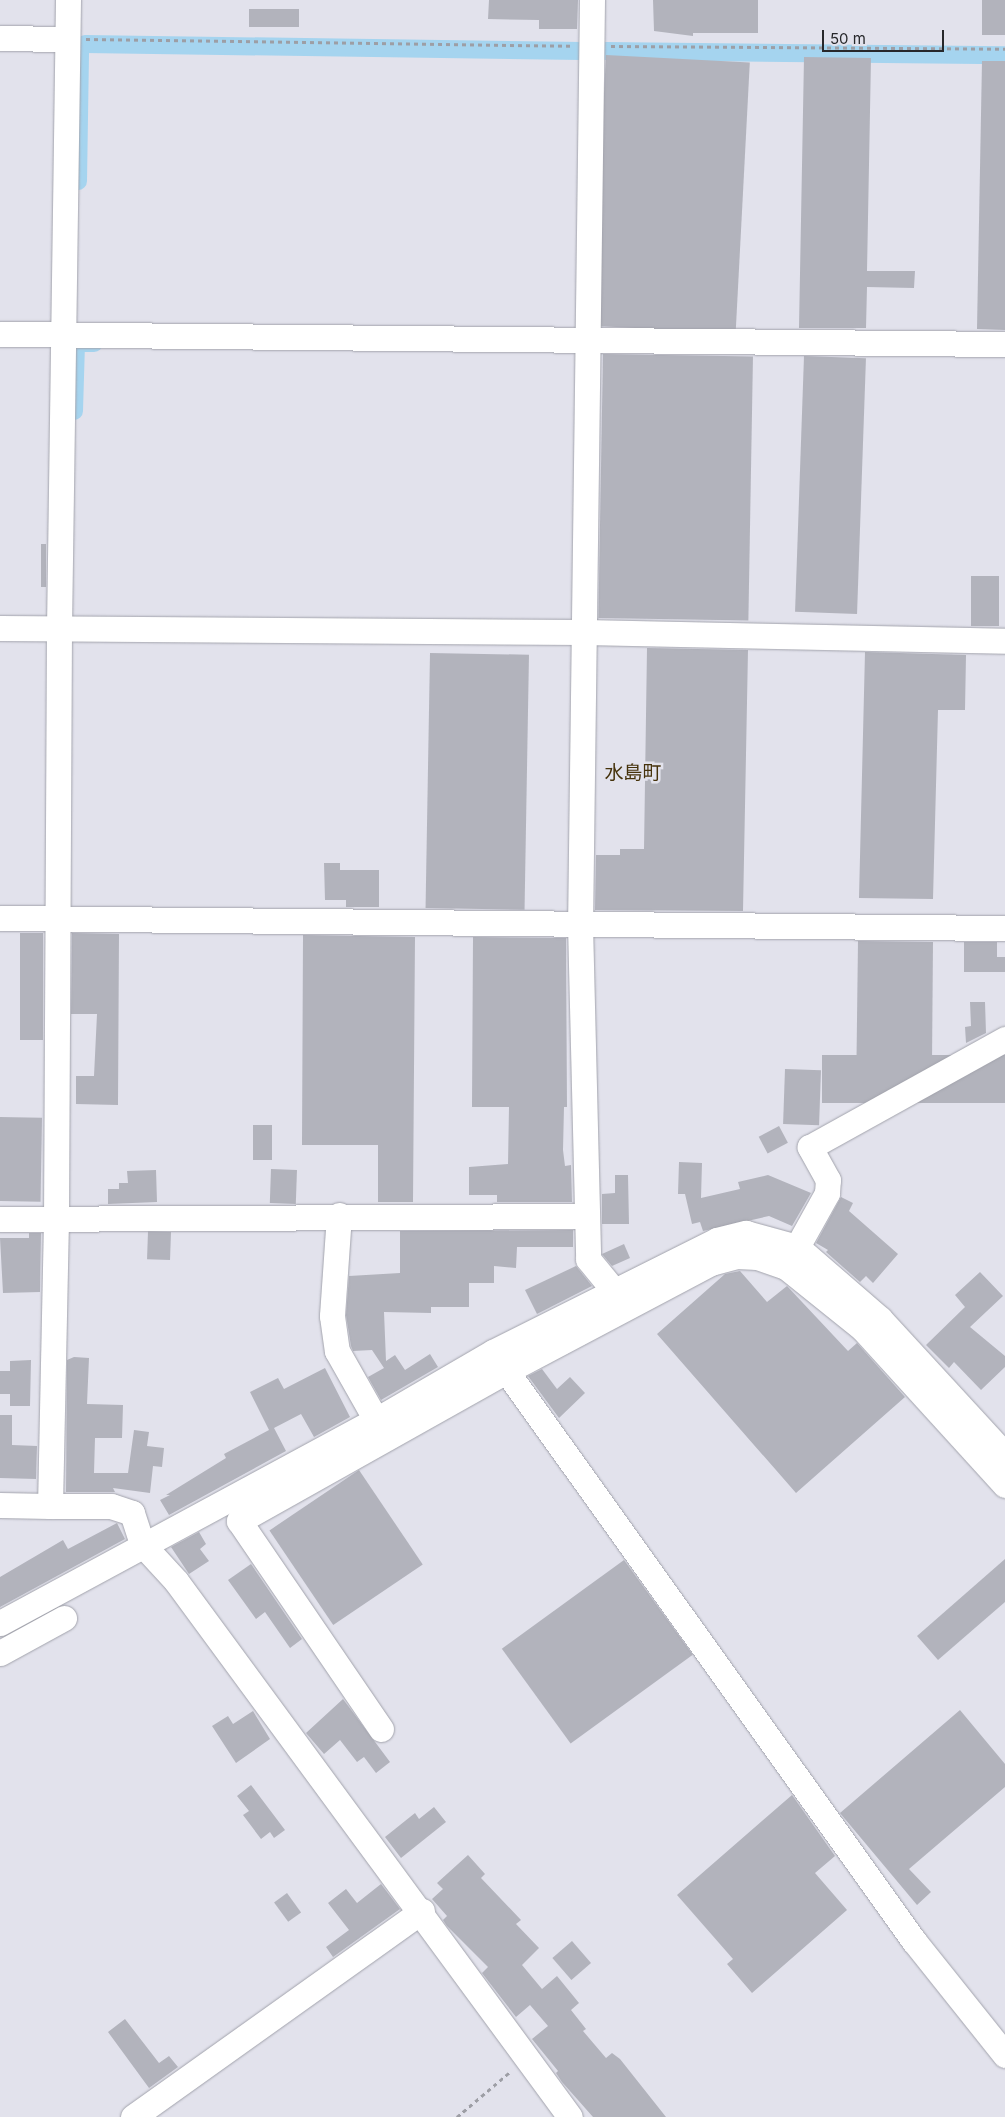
<!DOCTYPE html>
<html>
<head>
<meta charset="utf-8">
<style>
	body { margin:0 }
	#map { position:relative; width:1005px; height:2117px; overflow:hidden; background:#e2e2ec; font-family:Inter,"Noto Sans JP",sans-serif }
	div>[style] { position:absolute }
	[style*='--x'] { left:calc(var(--x)*1px); top:calc(var(--y)*1px); width:calc(var(--w)*1px); rotate:calc(var(--a)*1deg) }
	.canal>* { height:18px; margin:-9px; padding:0 9px; transform-origin:9px; border-radius:9px; background:#a5d4ef }
	.building>* { inset:0; background:#b2b3bc; transform-origin:0 0 }
	.path>* { height:3px; margin-top:-1.5px; transform-origin:0; background:repeating-linear-gradient(90deg,#9d9ea5 0 4px,transparent 0 8px) }
	.roads { filter:drop-shadow(0 0 1px #a2a3ac) drop-shadow(0 0 1px #a2a3ac) }
	.minor>* { height:25px; margin:-12.5px; padding:0 12.5px; transform-origin:12.5px; border-radius:12.5px; background:#fff }
	span { translate:-50% -50%; white-space:nowrap; text-align:center; line-height:1.15; -webkit-text-stroke:5px #e2e2ec; paint-order:stroke }
	.quarter-label { font-size:19px; color:#45320b }
	.scale { position:absolute; left:822px; top:30px; width:122px; height:22px; box-sizing:border-box; border:2px solid #27282b; border-top:0; padding-left:6px; font-size:15px; line-height:18px; white-space:nowrap; color:#27282b; -webkit-text-stroke:4px #e2e2ec; paint-order:stroke }
</style>
</head>
<body>
<div id="map">
	<div class="canal">
		<div style="--x:85;--y:44;--w:497;--a:0.8"></div>
		<div style="--x:606;--y:51;--w:399;--a:0.6"></div>
		<div style="--x:78;--y:181;--w:129;--a:-89.1"></div>
		<div style="--x:74;--y:411;--w:68;--a:-88.3"></div>
		<div style="--x:76;--y:343;--w:18;--a:0"></div>
	</div>
	<div class="building">
		<div style="clip-path:polygon(489px 0,578px 0,577px 29px,539px 29px,539px 20px,488px 19px)"></div>
		<div style="clip-path:polygon(653px 0,758px 0,758px 33px,693px 33px,693px 36px,654px 31px)"></div>
		<div style="left:982px;top:0;width:23px;height:35px"></div>
		<div style="left:299px;top:9px;width:18px;height:50px;rotate:90deg"></div>
		<div style="left:606px;top:55px;width:144px;height:271px;rotate:3deg"></div>
		<div style="clip-path:polygon(804px 57px,871px 58px,867px 271px,915px 271px,914px 288px,867px 287px,866px 328px,799px 328px)"></div>
		<div style="clip-path:polygon(982px 61px,1005px 61px,1005px 330px,977px 329px)"></div>
		<div style="left:603px;top:354px;width:150px;height:264px;rotate:1deg"></div>
		<div style="left:804px;top:356px;width:62px;height:256px;rotate:2deg"></div>
		<div style="left:41px;top:544px;width:5px;height:43px"></div>
		<div style="left:971px;top:576px;width:28px;height:50px"></div>
		<div style="clip-path:polygon(647px 648px,748px 650px,743px 911px,595px 910px,596px 855px,620px 855px,620px 849px,644px 849px)"></div>
		<div style="clip-path:polygon(865px 652px,966px 655px,965px 710px,938px 710px,933px 899px,859px 898px)"></div>
		<div style="left:430px;top:653px;width:99px;height:255px;rotate:1deg"></div>
		<div style="clip-path:polygon(324px 863px,340px 863px,340px 870px,379px 870px,379px 907px,346px 907px,346px 900px,325px 900px)"></div>
		<div style="left:20px;top:933px;width:23px;height:107px"></div>
		<div style="clip-path:polygon(72px 933px,119px 934px,118px 1105px,76px 1104px,76px 1076px,94px 1076px,97px 1014px,71px 1014px)"></div>
		<div style="clip-path:polygon(303px 935px,415px 937px,413px 1202px,378px 1202px,378px 1145px,302px 1145px)"></div>
		<div style="clip-path:polygon(473px 937px,566px 938px,567px 1107px,564px 1107px,563px 1150px,565px 1166px,571px 1165px,572px 1202px,497px 1202px,497px 1195px,469px 1195px,469px 1167px,508px 1164px,509px 1107px,472px 1107px)"></div>
		<div style="clip-path:polygon(858px 941px,933px 942px,932px 1063px,868px 1099px,856px 1099px)"></div>
		<div style="clip-path:polygon(964px 942px,997px 942px,997px 957px,1005px 957px,1005px 972px,964px 972px)"></div>
		<div style="clip-path:polygon(970px 1002px,985px 1002px,986px 1033px,966px 1043px,965px 1027px,971px 1026px)"></div>
		<div style="left:1005px;top:1055px;width:48px;height:183px;rotate:90deg"></div>
		<div style="left:785px;top:1069px;width:36px;height:55px;rotate:2deg"></div>
		<div style="left:0;top:1117px;width:42px;height:84px;rotate:1deg"></div>
		<div style="left:253px;top:1125px;width:19px;height:35px"></div>
		<div style="left:779px;top:1126px;width:19px;height:23px;rotate:62deg"></div>
		<div style="clip-path:polygon(679px 1162px,702px 1163px,701px 1198px,740px 1189px,738px 1182px,768px 1175px,811px 1193px,792px 1226px,769px 1216px,703px 1231px,700px 1222px,692px 1224px,685px 1194px,678px 1194px)"></div>
		<div style="left:271px;top:1169px;width:26px;height:34px;rotate:2deg"></div>
		<div style="clip-path:polygon(156px 1170px,157px 1202px,108px 1204px,108px 1189px,119px 1189px,119px 1183px,128px 1183px,127px 1171px)"></div>
		<div style="clip-path:polygon(615px 1175px,628px 1175px,629px 1224px,602px 1224px,602px 1194px,615px 1193px)"></div>
		<div style="clip-path:polygon(841px 1197px,853px 1203px,849px 1211px,898px 1254px,873px 1283px,866px 1276px,860px 1282px,826px 1252px,828px 1250px,816px 1243px)"></div>
		<div style="clip-path:polygon(573px 1230px,573px 1247px,517px 1247px,516px 1268px,494px 1266px,494px 1283px,469px 1283px,469px 1307px,431px 1307px,431px 1313px,384px 1312px,386px 1361px,395px 1355px,405px 1370px,430px 1354px,438px 1367px,381px 1400px,368px 1377px,384px 1368px,372px 1350px,353px 1351px,351px 1346px,346px 1315px,349px 1276px,400px 1273px,400px 1231px)"></div>
		<div style="left:171px;top:1232px;width:28px;height:23px;rotate:92deg"></div>
		<div style="clip-path:polygon(29px 1233px,41px 1233px,40px 1292px,3px 1293px,0 1238px,29px 1238px)"></div>
		<div style="clip-path:polygon(624px 1244px,630px 1258px,612px 1266px,602px 1254px)"></div>
		<div style="clip-path:polygon(576px 1266px,592px 1286px,537px 1314px,525px 1290px)"></div>
		<div style="clip-path:polygon(740px 1271px,767px 1302px,787px 1286px,848px 1351px,857px 1343px,905px 1397px,796px 1493px,657px 1334px,725px 1274px)"></div>
		<div style="clip-path:polygon(980px 1272px,1003px 1296px,970px 1327px,1005px 1356px,1005px 1367px,981px 1390px,954px 1362px,949px 1368px,926px 1345px,965px 1307px,955px 1295px)"></div>
		<div style="clip-path:polygon(74px 1357px,89px 1358px,87px 1404px,123px 1405px,122px 1438px,95px 1438px,94px 1473px,128px 1473px,134px 1430px,149px 1432px,147px 1446px,164px 1448px,162px 1467px,153px 1466px,150px 1493px,113px 1488px,115px 1492px,66px 1492px,67px 1360px)"></div>
		<div style="clip-path:polygon(31px 1360px,30px 1406px,10px 1406px,10px 1394px,0 1394px,0 1371px,10px 1371px,10px 1361px)"></div>
		<div style="clip-path:polygon(325px 1368px,350px 1417px,314px 1437px,301px 1414px,274px 1428px,286px 1451px,169px 1515px,160px 1500px,170px 1495px,166px 1495px,226px 1458px,224px 1454px,269px 1430px,250px 1392px,278px 1378px,284px 1389px)"></div>
		<div style="clip-path:polygon(542px 1369px,557px 1389px,570px 1377px,585px 1393px,559px 1418px,528px 1376px)"></div>
		<div style="clip-path:polygon(0 1415px,12px 1415px,12px 1445px,37px 1446px,36px 1479px,0 1478px)"></div>
		<div style="left:359px;top:1470px;width:114px;height:108px;rotate:56deg"></div>
		<div style="clip-path:polygon(117px 1523px,125px 1539px,0 1607px,0 1577px,63px 1540px,68px 1549px)"></div>
		<div style="clip-path:polygon(199px 1532px,206px 1544px,200px 1549px,209px 1561px,189px 1574px,171px 1547px)"></div>
		<div style="clip-path:polygon(1005px 1559px,1005px 1602px,938px 1660px,917px 1636px)"></div>
		<div style="left:624px;top:1560px;width:117px;height:151px;rotate:54deg"></div>
		<div style="clip-path:polygon(251px 1564px,302px 1639px,290px 1648px,265px 1612px,256px 1619px,228px 1580px)"></div>
		<div style="clip-path:polygon(343px 1699px,390px 1762px,376px 1773px,364px 1757px,357px 1762px,340px 1740px,324px 1754px,306px 1733px)"></div>
		<div style="clip-path:polygon(960px 1710px,1005px 1764px,1005px 1787px,909px 1869px,931px 1892px,917px 1905px,840px 1813px)"></div>
		<div style="clip-path:polygon(253px 1711px,270px 1739px,236px 1763px,212px 1726px,228px 1716px,233px 1724px)"></div>
		<div style="clip-path:polygon(251px 1785px,285px 1830px,274px 1838px,270px 1832px,261px 1839px,243px 1815px,249px 1811px,237px 1796px)"></div>
		<div style="clip-path:polygon(792px 1795px,835px 1856px,815px 1873px,847px 1910px,752px 1993px,727px 1964px,733px 1959px,677px 1895px)"></div>
		<div style="clip-path:polygon(434px 1807px,446px 1822px,401px 1858px,385px 1837px,415px 1813px,419px 1819px)"></div>
		<div style="clip-path:polygon(468px 1855px,485px 1874px,481px 1878px,521px 1920px,516px 1924px,539px 1948px,522px 1965px,542px 1989px,557px 1976px,579px 2003px,571px 2010px,586px 2029px,583px 2031px,606px 2058px,612px 2053px,620px 2059px,666px 2117px,593px 2117px,562px 2082px,556px 2073px,558px 2071px,532px 2039px,548px 2026px,530px 2005px,516px 2017px,482px 1973px,488px 1967px,447px 1926px,443px 1920px,447px 1916px,432px 1899px,443px 1889px,437px 1883px)"></div>
		<div style="clip-path:polygon(381px 1884px,400px 1909px,333px 1957px,326px 1947px,349px 1930px,328px 1903px,346px 1889px,357px 1903px)"></div>
		<div style="left:287px;top:1893px;width:24px;height:16px;rotate:54deg"></div>
		<div style="left:572px;top:1941px;width:29px;height:26px;rotate:49deg"></div>
		<div style="clip-path:polygon(125px 2019px,159px 2063px,169px 2056px,178px 2067px,149px 2088px,108px 2032px)"></div>
	</div>
	<div class="path">
		<div style="--x:86;--y:39;--w:486;--a:0.8"></div>
		<div style="--x:611;--y:46;--w:394;--a:0.4"></div>
		<div style="--x:457;--y:2117;--w:71;--a:-40.4"></div>
	</div>
	<div class="roads">
		<div class="minor">
			<div style="--x:68;--y:0;--w:629;--a:90.82"></div>
			<div style="--x:59;--y:629;--w:591;--a:90.29"></div>
			<div style="--x:56;--y:1220;--w:286;--a:91.2"></div>
			<div style="--x:50;--y:1506;--w:61;--a:0"></div>
			<div style="--x:111;--y:1506;--w:22;--a:18"></div>
			<div style="--x:132;--y:1513;--w:33;--a:72"></div>
			<div style="--x:142;--y:1544;--w:50;--a:47.4"></div>
			<div style="--x:176;--y:1581;--w:665;--a:53.68"></div>
			<div style="--x:592;--y:0;--w:924;--a:90.74"></div>
			<div style="--x:580;--y:924;--w:335;--a:88.6"></div>
			<div style="--x:588;--y:1259;--w:43;--a:50.7"></div>
			<div style="--x:0;--y:38;--w:67;--a:0.9"></div>
			<div style="--x:0;--y:334;--w:1005;--a:0.57"></div>
			<div style="--x:0;--y:628;--w:584;--a:0.39"></div>
			<div style="--x:584;--y:632;--w:421;--a:1.2"></div>
			<div style="--x:0;--y:918;--w:1005;--a:0.57"></div>
			<div style="--x:339;--y:1215;--w:101;--a:94"></div>
			<div style="--x:332;--y:1316;--w:35;--a:82"></div>
			<div style="--x:337;--y:1351;--w:79;--a:60.5"></div>
			<div style="--x:0;--y:1219;--w:586;--a:-0.29"></div>
			<div style="--x:797;--y:1247;--w:62;--a:-60.9"></div>
			<div style="--x:827;--y:1193;--w:13;--a:-86"></div>
			<div style="--x:828;--y:1180;--w:38;--a:-119"></div>
			<div style="--x:810;--y:1147;--w:223;--a:-29"></div>
			<div style="--x:497;--y:1358;--w:717;--a:54.43"></div>
			<div style="--x:914;--y:1941;--w:146;--a:51.4"></div>
			<div style="--x:0;--y:1505;--w:50;--a:1.1"></div>
			<div style="--x:0;--y:1623;--w:427;--a:-28.4"></div>
			<div style="--x:376;--y:1420;--w:135;--a:-30.2"></div>
			<div style="--x:493;--y:1352;--w:250;--a:-26.6"></div>
			<div style="--x:717;--y:1240;--w:30;--a:-14"></div>
			<div style="--x:746;--y:1233;--w:53;--a:15.4"></div>
			<div style="--x:797;--y:1247;--w:110;--a:40.9"></div>
			<div style="--x:880;--y:1319;--w:185;--a:47.4"></div>
			<div style="--x:0;--y:1653;--w:73;--a:-28.7"></div>
			<div style="--x:381;--y:1729;--w:252;--a:-124.3"></div>
			<div style="--x:239;--y:1521;--w:305;--a:-29.3"></div>
			<div style="--x:505;--y:1372;--w:233;--a:-27.9"></div>
			<div style="--x:711;--y:1263;--w:27;--a:-15"></div>
			<div style="--x:737;--y:1256;--w:20;--a:3"></div>
			<div style="--x:757;--y:1257;--w:31;--a:19"></div>
			<div style="--x:786;--y:1267;--w:99;--a:38.8"></div>
			<div style="--x:863;--y:1329;--w:211;--a:47.7"></div>
			<div style="--x:133;--y:2117;--w:355;--a:-35.5"></div>
		</div>
	</div>
	<div class="quarter-label">
		<span style="left:633px;top:773px">水島町</span>
	</div>
	<div class="scale">50 m</div>
</div>
</body>
</html>
